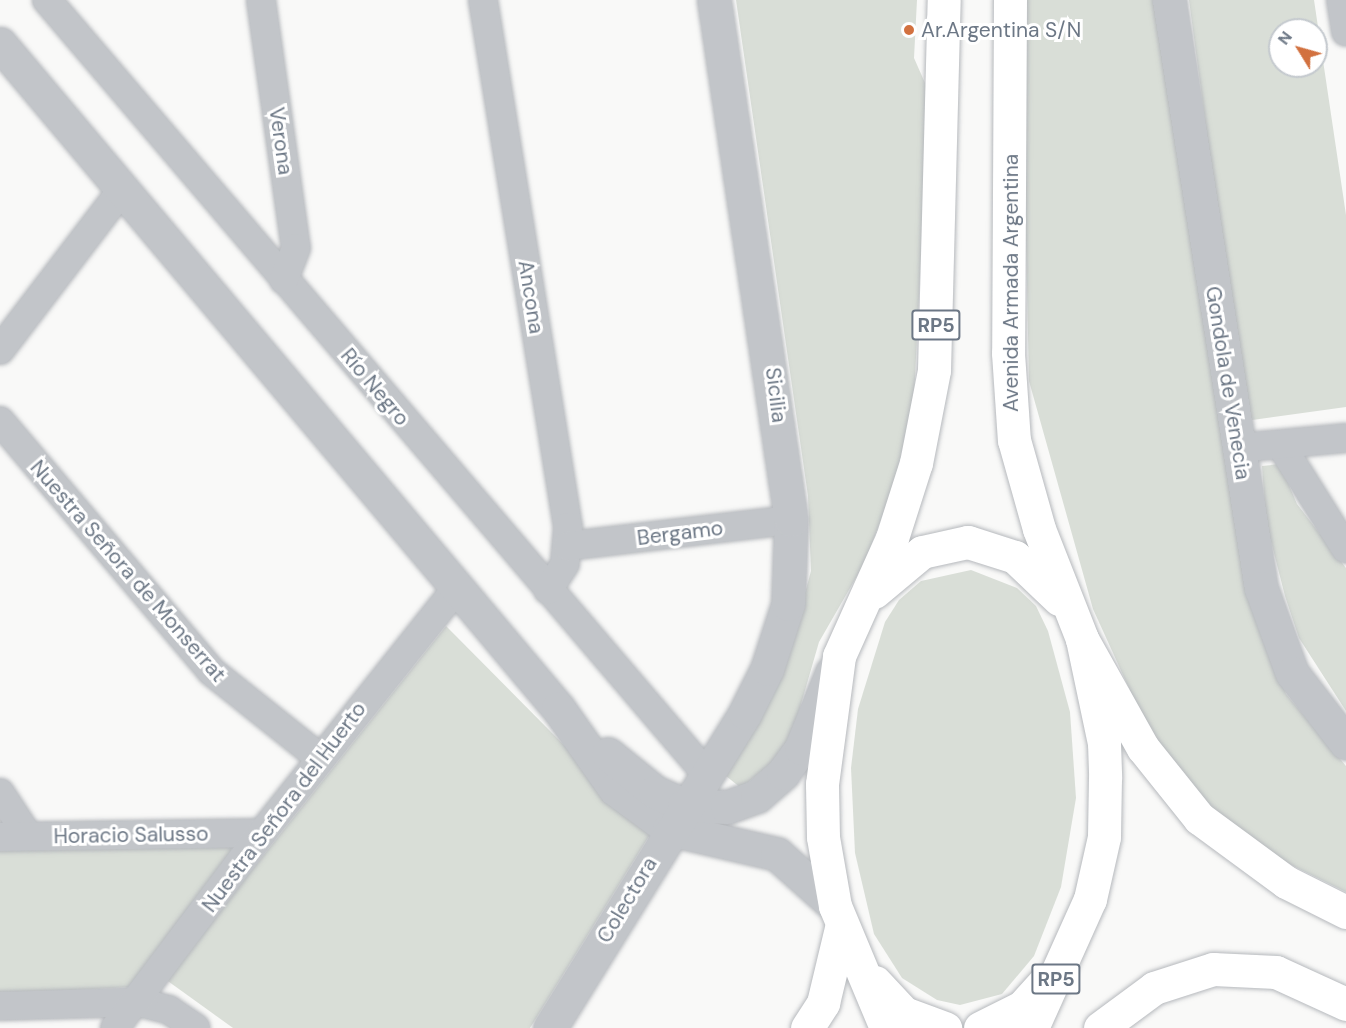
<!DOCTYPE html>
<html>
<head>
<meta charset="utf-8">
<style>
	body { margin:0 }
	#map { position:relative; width:1346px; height:1028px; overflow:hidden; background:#f9f9f8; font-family:"DM Sans",sans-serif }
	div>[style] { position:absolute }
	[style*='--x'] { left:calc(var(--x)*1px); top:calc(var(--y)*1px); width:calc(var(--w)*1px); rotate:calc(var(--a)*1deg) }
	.green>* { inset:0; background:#d9ded7 }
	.roads { filter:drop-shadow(0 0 2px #b6b9bd) drop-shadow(0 0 2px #b6b9bd) }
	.minor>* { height:28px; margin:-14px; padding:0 14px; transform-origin:14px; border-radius:14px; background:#c2c5c9 }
	.tertiary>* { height:33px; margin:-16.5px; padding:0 16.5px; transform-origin:16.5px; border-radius:16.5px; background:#c2c5c9 }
	.primary>* { height:33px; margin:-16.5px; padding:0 16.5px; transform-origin:16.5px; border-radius:16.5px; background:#fff }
	.motorway>* { height:33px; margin:-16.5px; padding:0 16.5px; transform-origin:16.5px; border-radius:16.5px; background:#fff }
	.dots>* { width:16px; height:16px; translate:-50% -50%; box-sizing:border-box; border:3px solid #fff; border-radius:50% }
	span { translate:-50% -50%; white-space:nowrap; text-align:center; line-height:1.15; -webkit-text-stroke:6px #fff; paint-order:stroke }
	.shield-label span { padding:2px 4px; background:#fff; border:2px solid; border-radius:4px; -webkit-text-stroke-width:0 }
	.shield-label { font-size:20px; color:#6c7785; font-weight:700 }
	.poi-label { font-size:21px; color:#6c7785 }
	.left { translate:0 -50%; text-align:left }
	.street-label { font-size:21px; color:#6c7785 }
	.north { position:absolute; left:1268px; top:18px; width:60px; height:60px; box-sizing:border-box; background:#fff; border:2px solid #c4c9ce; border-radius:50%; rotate:307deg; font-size:16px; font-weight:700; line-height:24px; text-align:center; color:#6c7785 }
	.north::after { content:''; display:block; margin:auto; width:21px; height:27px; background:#d2713f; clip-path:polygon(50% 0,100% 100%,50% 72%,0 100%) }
</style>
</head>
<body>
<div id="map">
	<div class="green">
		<div style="clip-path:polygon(736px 0,917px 0,914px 58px,929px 92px,914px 398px,894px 485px,865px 562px,819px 642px,788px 749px,741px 788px,726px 776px,726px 762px,792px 641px,811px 571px,808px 496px)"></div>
		<div style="clip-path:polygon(1021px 0,1162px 0,1254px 608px,1286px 694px,1346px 766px,1346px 892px,1257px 848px,1212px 811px,1159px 754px,1093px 609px,1029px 381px)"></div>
		<div style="clip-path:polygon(evenodd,1189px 0,1314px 0,1346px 215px,1346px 407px,1245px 421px,1189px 0,1280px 30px,1316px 30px,1316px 66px,1280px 66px,1280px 30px)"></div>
		<div style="clip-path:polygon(1280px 464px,1297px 504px,1346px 568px,1346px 711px,1299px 638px,1285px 596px,1266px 522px,1262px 466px)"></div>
		<div style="clip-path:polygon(971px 570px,1017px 588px,1036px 606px,1048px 631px,1070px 712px,1076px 798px,1061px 887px,1034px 956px,1002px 994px,960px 1005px,937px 1000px,902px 978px,874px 934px,855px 853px,851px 768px,858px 709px,885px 622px,899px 600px,921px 581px)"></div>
		<div style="clip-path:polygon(446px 626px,651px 833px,530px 1028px,233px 1028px,165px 979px)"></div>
		<div style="clip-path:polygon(231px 847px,231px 854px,131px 987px,0 994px,0 848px)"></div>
	</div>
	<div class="roads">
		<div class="minor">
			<div style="--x:47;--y:0;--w:1014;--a:49.56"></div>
			<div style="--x:261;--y:0;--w:250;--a:82"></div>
			<div style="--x:296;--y:248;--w:34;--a:111"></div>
			<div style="--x:483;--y:0;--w:534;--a:80.84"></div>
			<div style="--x:568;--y:527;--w:37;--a:95"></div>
			<div style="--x:565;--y:564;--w:31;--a:123"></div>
			<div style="--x:1341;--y:0;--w:32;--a:81"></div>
			<div style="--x:0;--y:350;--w:200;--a:-52.7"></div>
			<div style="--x:0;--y:421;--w:327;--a:49.8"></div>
			<div style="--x:211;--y:671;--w:139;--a:38.6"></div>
			<div style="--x:1282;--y:447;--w:120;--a:57.9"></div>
			<div style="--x:1238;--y:448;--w:108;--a:-5.3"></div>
			<div style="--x:568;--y:546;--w:225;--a:-6.7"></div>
			<div style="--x:0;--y:793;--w:51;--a:56.9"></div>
			<div style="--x:0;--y:837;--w:262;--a:-0.9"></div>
			<div style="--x:0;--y:1006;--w:138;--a:-1.7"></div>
			<div style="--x:138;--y:1002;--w:32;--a:14"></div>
			<div style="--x:169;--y:1010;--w:32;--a:34"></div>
			<div style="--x:115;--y:1028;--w:244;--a:-53"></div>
			<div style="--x:262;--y:833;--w:313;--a:-51.5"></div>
		</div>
		<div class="tertiary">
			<div style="--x:1169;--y:0;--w:595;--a:81.11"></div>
			<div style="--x:1261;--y:588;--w:90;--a:70"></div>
			<div style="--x:1292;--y:673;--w:88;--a:52.4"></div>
			<div style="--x:0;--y:44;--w:867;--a:49.96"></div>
			<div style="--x:558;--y:708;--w:99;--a:54.9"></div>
			<div style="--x:615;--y:789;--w:67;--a:36.5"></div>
			<div style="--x:669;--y:829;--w:111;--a:13"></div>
			<div style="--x:777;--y:854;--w:78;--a:41.9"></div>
			<div style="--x:608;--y:754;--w:60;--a:39"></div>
			<div style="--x:655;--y:792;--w:32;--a:24"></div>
			<div style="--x:684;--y:805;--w:43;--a:2.7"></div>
			<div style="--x:727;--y:807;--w:32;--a:-20"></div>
			<div style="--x:757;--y:796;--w:35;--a:-41"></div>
			<div style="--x:783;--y:773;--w:31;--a:-54"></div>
			<div style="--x:801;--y:748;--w:82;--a:-67.8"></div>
			<div style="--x:550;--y:1028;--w:370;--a:-58.2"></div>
			<div style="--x:745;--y:713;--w:49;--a:-63.4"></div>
			<div style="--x:767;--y:669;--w:68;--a:-72.1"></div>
			<div style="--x:788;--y:604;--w:84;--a:-88"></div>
			<div style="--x:791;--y:520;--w:526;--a:-98.42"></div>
		</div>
		<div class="primary">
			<div style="--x:1010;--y:0;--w:353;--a:90.3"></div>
			<div style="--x:1008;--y:353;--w:87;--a:86.1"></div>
			<div style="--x:1014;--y:440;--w:92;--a:74.3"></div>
			<div style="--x:1039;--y:529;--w:118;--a:68.6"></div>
			<div style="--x:1082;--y:639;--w:106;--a:78.1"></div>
			<div style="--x:1104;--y:743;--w:35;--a:88"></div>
			<div style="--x:1105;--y:778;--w:59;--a:91"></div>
			<div style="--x:1104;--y:837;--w:64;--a:102.7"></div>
			<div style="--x:1090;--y:899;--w:141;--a:114.2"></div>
			<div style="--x:874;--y:592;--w:62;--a:-39.8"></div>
			<div style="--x:922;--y:552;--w:47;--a:-12.3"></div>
			<div style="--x:968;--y:542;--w:49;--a:17.7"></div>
			<div style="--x:1015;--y:557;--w:61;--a:43.7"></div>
			<div style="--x:875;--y:982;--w:42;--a:46.9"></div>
			<div style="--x:904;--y:1013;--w:44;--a:20.1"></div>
			<div style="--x:886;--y:1028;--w:132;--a:-112.7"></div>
			<div style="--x:835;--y:906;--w:70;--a:-99.9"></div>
			<div style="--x:823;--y:837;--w:53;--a:-91.1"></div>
			<div style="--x:822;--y:784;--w:129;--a:-82.4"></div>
			<div style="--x:839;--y:656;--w:129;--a:-65.8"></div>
			<div style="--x:892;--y:538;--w:79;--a:-72.3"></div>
			<div style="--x:916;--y:463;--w:95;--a:-79"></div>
			<div style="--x:934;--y:370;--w:370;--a:-88.5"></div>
			<div style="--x:980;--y:1028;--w:47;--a:-26.6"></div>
			<div style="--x:1022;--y:1007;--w:31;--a:-48"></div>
		</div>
		<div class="motorway">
			<div style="--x:1082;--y:639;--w:125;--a:60.8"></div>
			<div style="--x:1143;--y:748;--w:90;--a:51.3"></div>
			<div style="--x:1199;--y:818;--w:108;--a:36.3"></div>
			<div style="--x:1286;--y:882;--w:67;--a:26.6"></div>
			<div style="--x:807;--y:1028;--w:30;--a:-57"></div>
			<div style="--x:823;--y:1003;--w:77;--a:-76.5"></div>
			<div style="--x:1100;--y:1028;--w:67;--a:-36.5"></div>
			<div style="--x:1154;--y:988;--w:62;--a:-17.9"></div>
			<div style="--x:1213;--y:969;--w:63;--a:2.7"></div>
			<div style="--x:1276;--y:972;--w:77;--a:24.6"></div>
		</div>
	</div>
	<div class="dots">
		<div style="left:909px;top:30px;background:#d2713f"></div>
	</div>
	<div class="shield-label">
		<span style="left:936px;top:325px">RP5</span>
		<span style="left:1056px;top:979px">RP5</span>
	</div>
	<div class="poi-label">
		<span class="left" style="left:921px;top:30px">Ar.Argentina S/N</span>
	</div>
	<div class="street-label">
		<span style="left:281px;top:141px;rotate:82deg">Verona</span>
		<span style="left:1011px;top:283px;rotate:-90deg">Avenida Armada Argentina</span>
		<span style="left:531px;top:297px;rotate:81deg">Ancona</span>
		<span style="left:1228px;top:383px;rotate:81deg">Gondola de Venecia</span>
		<span style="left:375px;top:387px;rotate:50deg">Río Negro</span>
		<span style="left:776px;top:395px;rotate:83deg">Sicilia</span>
		<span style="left:680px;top:533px;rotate:-7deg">Bergamo</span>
		<span style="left:128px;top:571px;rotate:49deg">Nuestra Señora de Monserrat</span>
		<span style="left:284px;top:807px;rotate:-53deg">Nuestra Señora del Huerto</span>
		<span style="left:131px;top:835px;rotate:-1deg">Horacio Salusso</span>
		<span style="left:627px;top:900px;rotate:-59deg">Colectora</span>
	</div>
	<div class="north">N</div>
</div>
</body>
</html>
